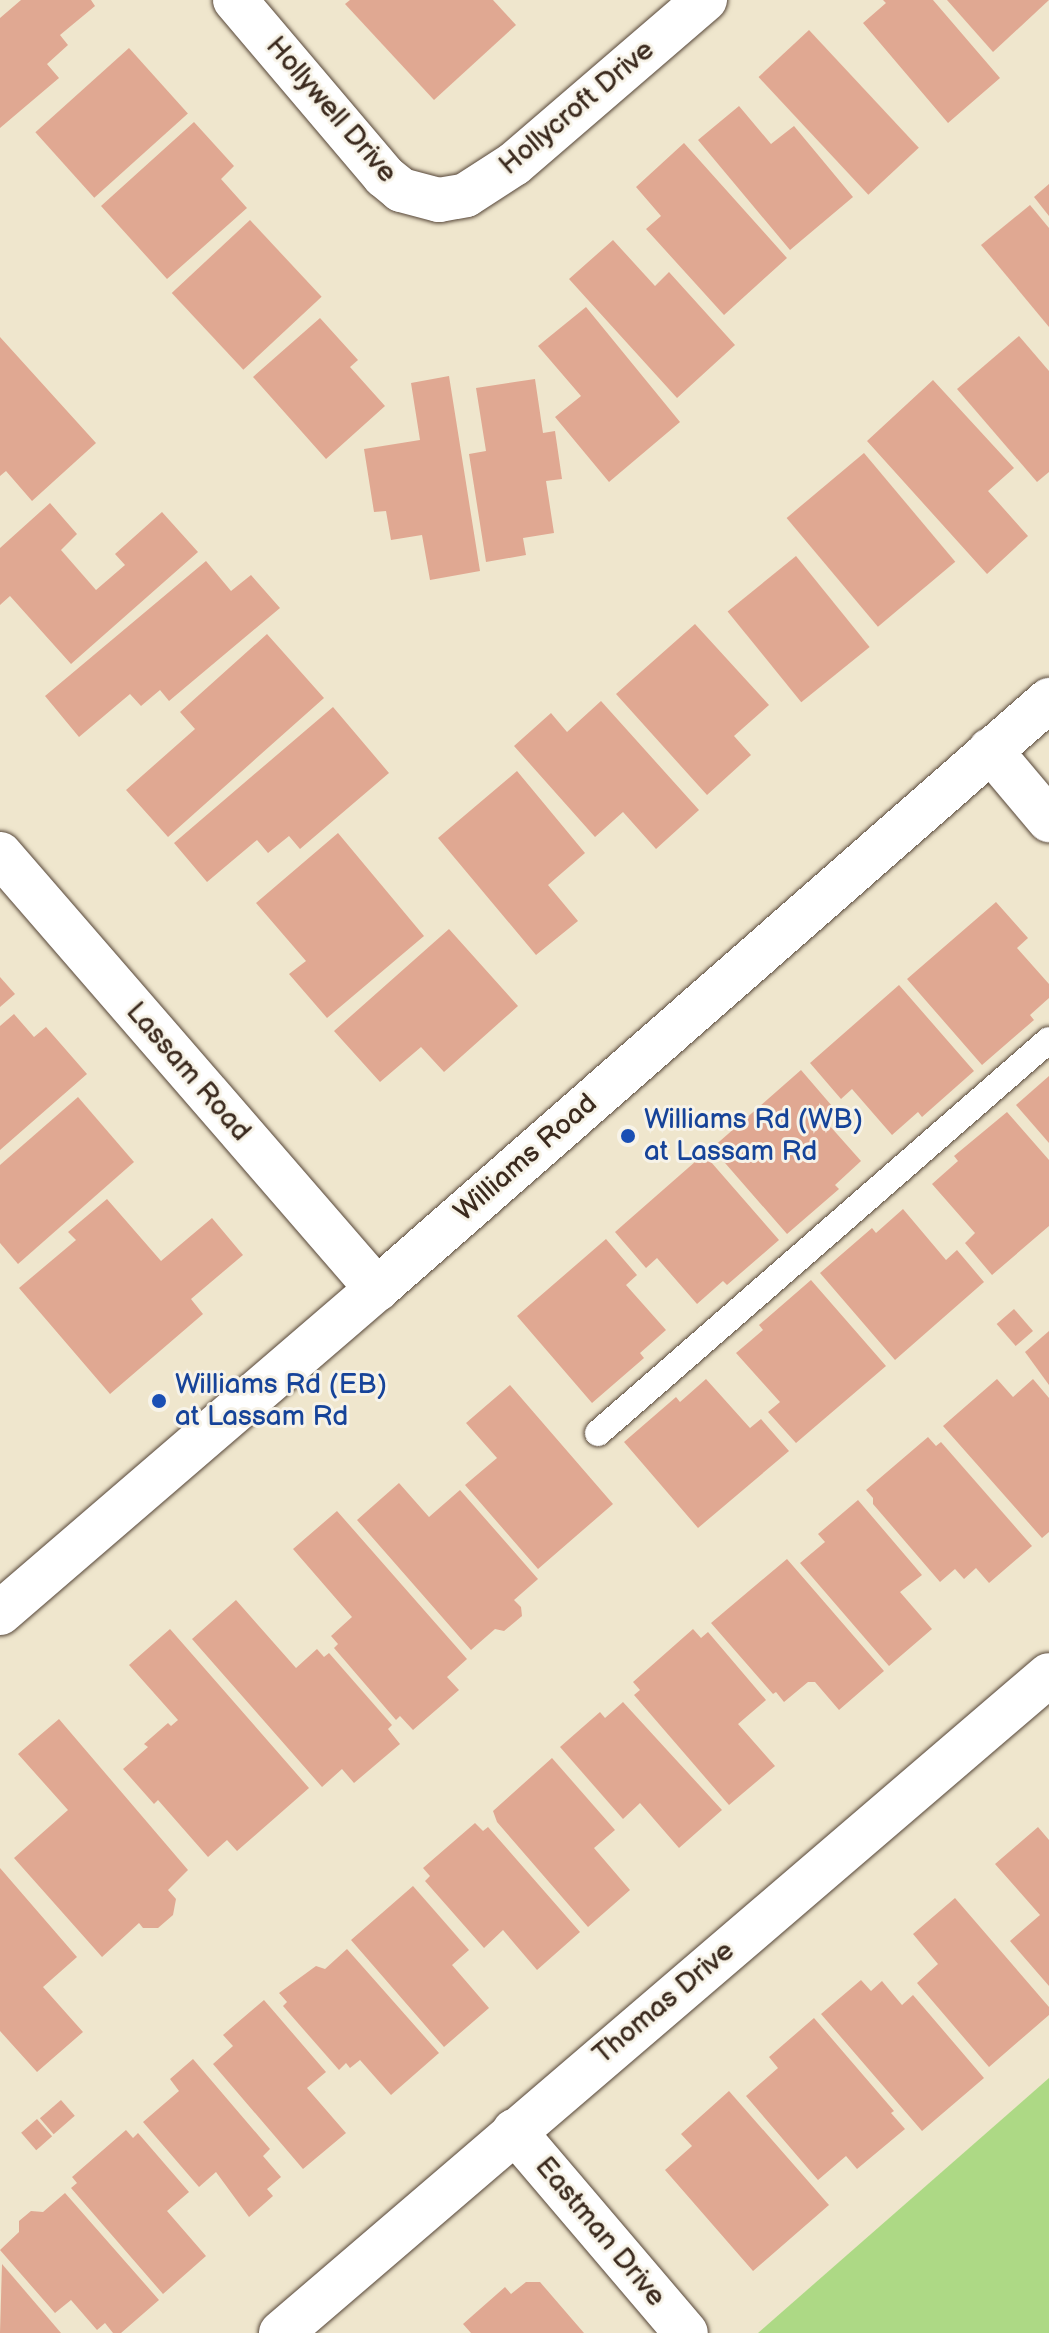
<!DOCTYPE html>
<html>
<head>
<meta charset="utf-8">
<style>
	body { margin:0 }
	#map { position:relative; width:1049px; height:2333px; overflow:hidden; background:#efe6cd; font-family:"Balsamiq Sans",sans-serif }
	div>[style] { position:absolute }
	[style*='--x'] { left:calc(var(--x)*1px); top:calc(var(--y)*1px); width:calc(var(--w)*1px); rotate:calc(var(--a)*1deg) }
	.green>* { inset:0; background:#add985 }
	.building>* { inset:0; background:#e0a892; transform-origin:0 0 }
	.roads { filter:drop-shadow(0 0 2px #564638) drop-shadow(0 0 2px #564638) }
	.lane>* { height:26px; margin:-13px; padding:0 13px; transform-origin:13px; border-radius:13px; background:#fff }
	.street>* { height:44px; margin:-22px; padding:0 22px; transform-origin:22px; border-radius:22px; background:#fff }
	.secondary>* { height:44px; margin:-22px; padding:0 22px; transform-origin:22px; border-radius:22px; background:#fff }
	.dots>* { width:22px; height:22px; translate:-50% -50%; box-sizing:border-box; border:4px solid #f7f3e8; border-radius:50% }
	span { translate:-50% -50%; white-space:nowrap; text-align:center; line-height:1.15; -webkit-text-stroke:6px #f7f3e8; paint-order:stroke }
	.street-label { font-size:28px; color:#3b2a1e }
	.transit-label { font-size:28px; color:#164399 }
	.left { translate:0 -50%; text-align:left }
</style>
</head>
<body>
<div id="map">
	<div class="green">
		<div style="clip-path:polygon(1049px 2078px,1049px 2333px,758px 2333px)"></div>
	</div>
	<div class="building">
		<div style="clip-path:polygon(21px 0,91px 0,95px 6px,60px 35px,68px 45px,47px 64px,59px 78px,0 128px,0 18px)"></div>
		<div style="clip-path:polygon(350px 0,493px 0,516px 25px,434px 100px,345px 4px)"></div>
		<div style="clip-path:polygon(883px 0,933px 0,1000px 78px,948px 123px,863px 23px,886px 3px)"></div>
		<div style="clip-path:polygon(947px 0,1049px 0,993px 52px)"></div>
		<div style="left:809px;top:30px;width:161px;height:69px;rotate:47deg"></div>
		<div style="left:129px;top:48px;width:88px;height:126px;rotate:48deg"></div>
		<div style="clip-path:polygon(739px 106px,771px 144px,794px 126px,853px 197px,790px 250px,698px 140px)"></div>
		<div style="clip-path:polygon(194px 122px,234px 166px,221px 179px,247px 208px,167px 279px,101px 206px)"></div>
		<div style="clip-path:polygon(684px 143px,787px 258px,724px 315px,646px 229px,661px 216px,636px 187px)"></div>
		<div style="clip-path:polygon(1049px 184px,1049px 216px,1034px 197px)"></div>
		<div style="clip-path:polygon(1030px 205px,1049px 228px,1049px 327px,981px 245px)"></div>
		<div style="left:250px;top:220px;width:105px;height:107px;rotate:47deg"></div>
		<div style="clip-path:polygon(613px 240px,655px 286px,669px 272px,735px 345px,677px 398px,569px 279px)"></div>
		<div style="clip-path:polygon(586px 307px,680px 422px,609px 482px,555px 417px,581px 396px,538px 346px)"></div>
		<div style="clip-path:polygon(320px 318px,358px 360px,350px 367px,385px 406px,326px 459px,253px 377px)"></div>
		<div style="clip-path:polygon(1019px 336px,1049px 371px,1049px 472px,1037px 482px,957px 389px)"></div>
		<div style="clip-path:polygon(0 337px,96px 443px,32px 501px,6px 471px,0 476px)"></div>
		<div style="clip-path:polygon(449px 376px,480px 571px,430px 580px,422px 535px,391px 540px,386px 511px,374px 512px,364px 449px,420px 440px,411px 383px)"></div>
		<div style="clip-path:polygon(535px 379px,543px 433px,555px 431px,562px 479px,546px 481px,554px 533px,523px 538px,526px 555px,486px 562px,469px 454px,486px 451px,476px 388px)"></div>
		<div style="clip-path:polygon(933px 380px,1014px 468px,988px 491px,1028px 536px,987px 574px,867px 441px)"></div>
		<div style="left:864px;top:453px;width:142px;height:101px;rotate:50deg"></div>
		<div style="clip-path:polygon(50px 503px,77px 534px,61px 550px,96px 590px,125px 565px,115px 554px,162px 512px,198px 552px,71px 664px,10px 596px,0 605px,0 548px)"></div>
		<div style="left:796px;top:556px;width:117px;height:88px;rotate:51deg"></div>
		<div style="clip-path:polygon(206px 561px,231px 591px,251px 575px,280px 608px,169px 701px,160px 690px,141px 706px,130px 694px,79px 737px,45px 696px)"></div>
		<div style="clip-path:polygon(695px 624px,769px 705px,734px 736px,751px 755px,707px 795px,616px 694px)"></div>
		<div style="clip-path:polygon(267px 634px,324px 698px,168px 837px,126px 790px,195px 729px,180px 712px)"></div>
		<div style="clip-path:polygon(601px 701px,699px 810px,656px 849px,623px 812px,595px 837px,514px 746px,551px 713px,567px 732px)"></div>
		<div style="clip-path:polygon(333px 707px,389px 773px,300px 849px,289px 836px,268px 853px,257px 840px,207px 882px,174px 843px)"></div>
		<div style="clip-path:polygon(517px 771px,585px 853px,548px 885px,578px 921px,536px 955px,438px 838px)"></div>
		<div style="clip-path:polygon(338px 833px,424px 936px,327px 1018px,289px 974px,306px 961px,256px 903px)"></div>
		<div style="clip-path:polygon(996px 902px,1028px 938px,1017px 948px,1049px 984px,1049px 998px,1030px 1015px,1034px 1020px,982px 1065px,907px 979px)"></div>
		<div style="clip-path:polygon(449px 929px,518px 1006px,444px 1072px,421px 1047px,380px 1082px,334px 1031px)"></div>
		<div style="clip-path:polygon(0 977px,15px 994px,0 1007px)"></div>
		<div style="clip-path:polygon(899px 985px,974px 1071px,922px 1117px,918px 1112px,892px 1135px,852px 1089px,841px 1099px,810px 1063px)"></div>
		<div style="clip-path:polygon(14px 1014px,34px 1037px,46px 1027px,87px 1074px,0 1150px,0 1026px)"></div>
		<div style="clip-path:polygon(801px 1070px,832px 1106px,821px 1116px,861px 1161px,835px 1185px,839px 1189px,787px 1234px,712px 1148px)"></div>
		<div style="clip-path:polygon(1049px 1076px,1049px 1143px,1016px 1105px)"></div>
		<div style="clip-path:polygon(78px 1097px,134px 1162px,18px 1264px,0 1243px,0 1165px)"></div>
		<div style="clip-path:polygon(1007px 1112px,1049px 1160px,1049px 1226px,992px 1275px,965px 1243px,975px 1233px,932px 1184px,958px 1161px,954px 1156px)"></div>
		<div style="clip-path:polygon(704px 1154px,779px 1240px,727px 1285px,723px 1281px,697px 1304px,657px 1258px,646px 1268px,615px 1232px)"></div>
		<div style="clip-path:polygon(107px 1199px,161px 1261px,212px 1218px,243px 1255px,191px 1299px,203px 1314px,110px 1394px,19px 1288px,76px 1240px,68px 1232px)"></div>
		<div style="clip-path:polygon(903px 1209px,946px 1260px,957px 1250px,984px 1282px,895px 1360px,820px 1273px,872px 1228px,876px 1233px)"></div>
		<div style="clip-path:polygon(606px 1239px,637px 1275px,626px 1285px,666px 1330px,640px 1353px,644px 1358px,592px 1403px,517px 1316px)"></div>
		<div style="clip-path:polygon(811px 1280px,886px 1366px,796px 1443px,768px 1412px,780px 1402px,736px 1353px,763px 1330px,759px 1325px)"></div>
		<div style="left:1014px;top:1309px;width:29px;height:23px;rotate:49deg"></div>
		<div style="clip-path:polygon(1049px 1331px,1049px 1385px,1025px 1352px)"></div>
		<div style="clip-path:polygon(706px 1379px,750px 1428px,761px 1419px,789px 1451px,698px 1528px,624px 1442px,676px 1397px,680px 1402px)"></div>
		<div style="clip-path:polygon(997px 1379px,1013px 1397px,1033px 1379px,1049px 1398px,1049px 1532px,1042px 1538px,943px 1426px)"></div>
		<div style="clip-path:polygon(510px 1385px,613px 1504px,538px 1569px,465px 1485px,497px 1458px,466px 1423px)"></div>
		<div style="clip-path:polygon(928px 1437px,936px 1446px,941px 1442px,1032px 1546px,989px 1583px,976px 1568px,964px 1579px,955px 1569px,940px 1582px,873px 1504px,873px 1498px,866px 1490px)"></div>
		<div style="clip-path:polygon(399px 1483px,429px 1517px,460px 1490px,538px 1579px,514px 1600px,521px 1607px,522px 1616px,504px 1631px,495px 1629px,471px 1650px,357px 1520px)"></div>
		<div style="clip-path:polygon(858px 1500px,922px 1575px,900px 1592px,932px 1629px,889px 1666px,800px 1563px,825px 1542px,818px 1534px)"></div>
		<div style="clip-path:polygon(337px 1511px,467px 1659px,447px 1677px,459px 1690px,413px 1730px,400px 1716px,396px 1720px,334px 1648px,338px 1644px,331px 1636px,352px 1617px,293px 1549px)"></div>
		<div style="clip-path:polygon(787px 1559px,884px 1671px,839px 1710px,815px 1682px,808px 1682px,784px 1702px,776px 1692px,773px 1694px,711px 1623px)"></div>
		<div style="clip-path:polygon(236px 1600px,296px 1668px,317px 1649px,324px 1657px,329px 1653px,392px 1725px,388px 1729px,400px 1744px,354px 1783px,342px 1769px,322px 1787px,192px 1639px)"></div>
		<div style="clip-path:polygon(170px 1629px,309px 1788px,237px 1851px,227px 1840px,208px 1857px,158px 1800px,154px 1804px,123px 1769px,148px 1747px,144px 1744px,168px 1723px,171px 1726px,178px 1720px,129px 1665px)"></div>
		<div style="clip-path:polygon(693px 1629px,701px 1638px,708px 1632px,766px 1700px,738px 1724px,775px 1766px,729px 1805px,634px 1695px,640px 1690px,633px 1682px)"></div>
		<div style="clip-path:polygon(623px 1702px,722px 1810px,679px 1848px,640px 1803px,623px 1819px,560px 1747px,600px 1712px,605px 1718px)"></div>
		<div style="clip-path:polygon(59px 1719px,188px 1870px,168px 1890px,176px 1899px,173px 1915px,158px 1928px,143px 1928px,139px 1923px,102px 1957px,14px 1858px,68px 1810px,18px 1754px)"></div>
		<div style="clip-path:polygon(552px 1758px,615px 1830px,594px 1848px,630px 1890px,588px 1927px,497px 1822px,493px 1811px)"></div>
		<div style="clip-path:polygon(475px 1823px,483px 1831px,488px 1827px,580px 1932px,537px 1970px,503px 1930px,484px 1948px,425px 1881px,430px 1876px,423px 1868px)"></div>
		<div style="clip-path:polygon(1038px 1827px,1049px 1840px,1049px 1986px,1010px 1941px,1040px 1915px,995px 1864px)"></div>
		<div style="clip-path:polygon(0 1868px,77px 1957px,43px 1987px,83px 2032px,37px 2072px,0 2031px)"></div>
		<div style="clip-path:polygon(413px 1886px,469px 1950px,452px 1965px,489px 2008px,444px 2047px,351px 1940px)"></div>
		<div style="clip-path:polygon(955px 1898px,1049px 2007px,1049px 2015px,989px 2067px,917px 1983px,938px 1964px,913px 1934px)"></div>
		<div style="clip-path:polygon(347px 1949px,439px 2053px,391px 2095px,360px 2060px,350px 2068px,346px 2063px,339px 2070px,283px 2006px,287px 2002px,279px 1993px,316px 1966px,325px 1969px)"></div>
		<div style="clip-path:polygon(861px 1980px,871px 1991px,882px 1981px,902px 2005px,913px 1995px,984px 2078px,922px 2131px,821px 2014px)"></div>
		<div style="clip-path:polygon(264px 2000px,326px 2072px,307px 2088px,346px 2133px,303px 2169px,213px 2064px,233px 2046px,223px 2035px)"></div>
		<div style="clip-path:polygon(814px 2018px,894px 2111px,891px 2113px,905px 2129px,857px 2169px,846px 2156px,818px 2180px,746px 2096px,778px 2068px,769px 2057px)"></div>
		<div style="clip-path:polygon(193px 2059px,270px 2149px,263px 2156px,281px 2177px,267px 2189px,273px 2196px,249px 2217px,216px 2172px,199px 2187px,143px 2122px,179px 2091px,170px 2079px)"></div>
		<div style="clip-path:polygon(729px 2091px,829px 2205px,753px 2271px,665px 2170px,692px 2146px,681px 2134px)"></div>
		<div style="left:61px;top:2100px;width:21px;height:28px;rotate:49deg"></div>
		<div style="left:37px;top:2119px;width:23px;height:21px;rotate:49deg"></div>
		<div style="clip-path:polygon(126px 2130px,133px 2138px,138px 2133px,189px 2192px,167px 2211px,206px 2256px,163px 2294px,71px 2188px,77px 2183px,72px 2177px)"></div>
		<div style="clip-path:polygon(65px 2193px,159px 2300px,121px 2333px,113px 2333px,105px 2323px,97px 2330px,71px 2300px,55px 2313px,0 2250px,19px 2232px,19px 2221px,31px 2211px,43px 2212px)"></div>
		<div style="clip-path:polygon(2px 2264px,61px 2333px,0 2333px)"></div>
		<div style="clip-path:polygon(526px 2282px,540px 2282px,584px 2333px,471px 2333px,463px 2324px,505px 2287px,511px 2294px)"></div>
	</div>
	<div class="roads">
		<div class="lane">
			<div style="--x:598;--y:1433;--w:598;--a:-41.07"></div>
		</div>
		<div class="street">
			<div style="--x:235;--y:0;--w:231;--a:49.7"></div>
			<div style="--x:384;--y:176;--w:22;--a:39"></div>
			<div style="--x:401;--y:190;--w:39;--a:15"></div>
			<div style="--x:439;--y:200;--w:27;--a:-10"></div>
			<div style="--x:466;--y:195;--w:57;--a:-32.9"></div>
			<div style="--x:514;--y:164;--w:252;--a:-40.7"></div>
			<div style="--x:990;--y:750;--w:92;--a:49.9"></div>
			<div style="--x:0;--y:854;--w:576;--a:49.09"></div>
			<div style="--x:514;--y:2131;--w:265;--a:49.6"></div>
			<div style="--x:281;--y:2333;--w:1011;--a:-40.59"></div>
		</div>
		<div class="secondary">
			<div style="--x:0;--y:1613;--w:497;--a:-40.7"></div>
			<div style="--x:377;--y:1289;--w:894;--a:-41.23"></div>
		</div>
	</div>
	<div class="dots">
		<div style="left:628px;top:1136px;background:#1a4fb4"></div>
		<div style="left:159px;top:1401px;background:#1a4fb4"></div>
	</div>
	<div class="street-label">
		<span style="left:577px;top:108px;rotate:-40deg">Hollycroft Drive</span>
		<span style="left:331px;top:110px;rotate:49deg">Hollywell Drive</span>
		<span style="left:188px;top:1072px;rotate:49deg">Lassam Road</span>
		<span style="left:526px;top:1158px;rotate:-41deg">Williams Road</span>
		<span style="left:664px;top:2003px;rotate:-40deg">Thomas Drive</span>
		<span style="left:600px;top:2232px;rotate:50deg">Eastman Drive</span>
	</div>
	<div class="transit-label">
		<span class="left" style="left:644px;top:1136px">Williams Rd (WB)<br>at Lassam Rd</span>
		<span class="left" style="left:175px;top:1401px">Williams Rd (EB)<br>at Lassam Rd</span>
	</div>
</div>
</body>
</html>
